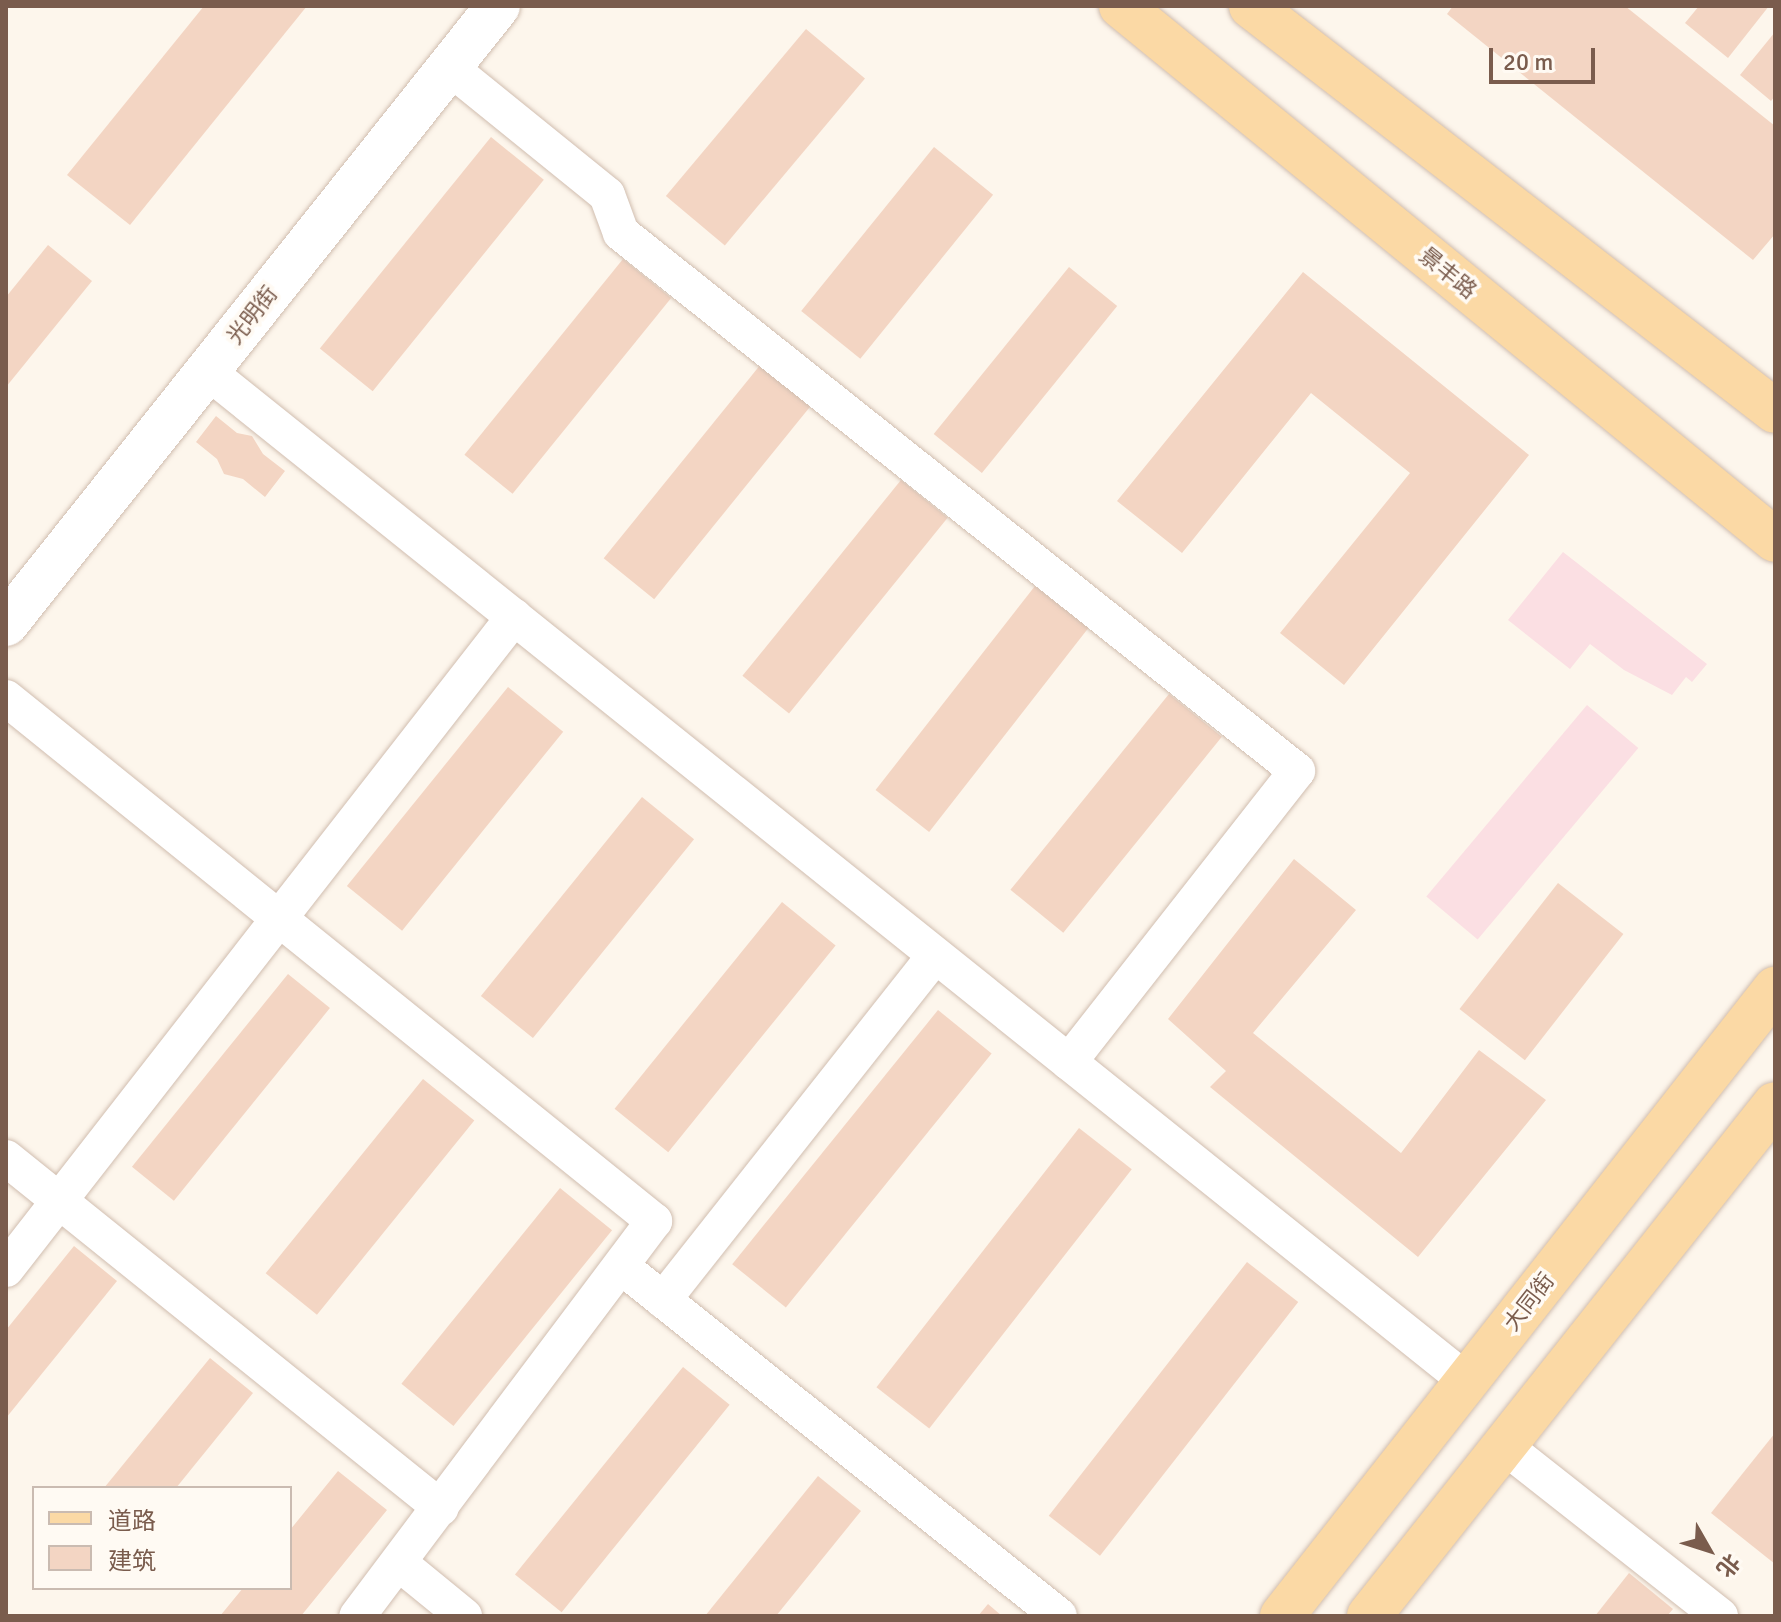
<!DOCTYPE html>
<html>
<head>
<meta charset="utf-8">
<style>
	body { margin:0 }
	#map { position:relative; width:1781px; height:1622px; overflow:hidden; background:#fdf6ec; font-family:Signika,"Noto Sans SC",sans-serif }
	div>[style] { position:absolute }
	.medical>* { inset:0; background:#fbdfe3; transform-origin:0 0 }
	.building>* { inset:0; background:#f3d5c3; transform-origin:0 0 }
	.roads { filter:drop-shadow(0 0 2px #d1beb0) drop-shadow(0 0 2px #d1beb0) }
	.minor>* { height:36px; margin:-18px; padding:0 18px; transform-origin:18px; border-radius:18px; background:#fff }
	.secondary>* { height:44px; margin:-22px; padding:0 22px; transform-origin:22px; border-radius:22px; background:#fff }
	.primary>* { height:44px; margin:-22px; padding:0 22px; transform-origin:22px; border-radius:22px; background:#fbd9a5 }
	span { translate:-50% -50%; white-space:nowrap; text-align:center; line-height:1.15; -webkit-text-stroke:7px #fffaf3; paint-order:stroke }
	.street-label { font-size:22px; color:#7a5c4d }
	.frame { position:absolute; inset:0; border:8px solid #7a5c4d; pointer-events:none }
	.legend { position:absolute; left:32px; top:1486px; width:260px; height:104px; box-sizing:border-box; background:#fffaf3; border:2px solid #cabbb1; margin:0; padding:10px 14px; list-style:none; font-size:24px; color:#7a5c4d }
	.legend li { display:flex; align-items:center; gap:16px; height:40px }
	.legend b { width:40px; border:2px solid #cabbb1 }
	.north { position:absolute; left:1669px; top:1510px; width:80px; height:80px; -webkit-text-stroke:6px #fffaf3; paint-order:stroke; rotate:129deg; font-size:22px; font-weight:700; line-height:32px; text-align:center; color:#7a5c4d }
	.north::after { content:''; display:block; margin:auto; width:28px; height:36px; background:#7a5c4d; clip-path:polygon(50% 0,100% 100%,50% 72%,0 100%) }
	.scale { position:absolute; left:1489px; top:48px; width:106px; height:36px; box-sizing:border-box; border:4px solid #7a5c4d; border-top:0; padding-left:10px; font-size:24px; line-height:28px; white-space:nowrap; color:#7a5c4d; -webkit-text-stroke:6px #fffaf3; paint-order:stroke }
</style>
</head>
<body>
<div id="map">
	<div class="medical">
		<i style="clip-path:polygon(1563px 552px,1707px 664px,1692px 682px,1686px 677px,1672px 695px,1624px 670px,1590px 644px,1570px 669px,1508px 620px)"></i>
		<i style="left:1587px;top:705px;width:67px;height:250px;rotate:40deg"></i>
	</div>
	<div class="building">
		<i style="clip-path:polygon(204px 6px,307px 6px,130px 225px,67px 175px)"></i>
		<i style="clip-path:polygon(1453px 6px,1625px 6px,1775px 126px,1775px 234px,1753px 260px,1447px 14px)"></i>
		<i style="clip-path:polygon(1699px 6px,1769px 6px,1728px 58px,1685px 23px)"></i>
		<i style="left:806px;top:29px;width:77px;height:218px;rotate:40deg"></i>
		<i style="clip-path:polygon(1775px 32px,1775px 96px,1771px 101px,1740px 75px)"></i>
		<i style="left:491px;top:137px;width:68px;height:272px;rotate:39deg"></i>
		<i style="left:934px;top:147px;width:76px;height:211px;rotate:39deg"></i>
		<i style="clip-path:polygon(48px 245px,92px 281px,6px 387px,6px 297px)"></i>
		<i style="left:623px;top:259px;width:62px;height:252px;rotate:39deg"></i>
		<i style="left:1069px;top:267px;width:62px;height:215px;rotate:39deg"></i>
		<i style="clip-path:polygon(1303px 272px,1529px 455px,1344px 685px,1280px 633px,1410px 473px,1311px 393px,1182px 553px,1117px 501px)"></i>
		<i style="left:761px;top:364px;width:65px;height:250px;rotate:39deg"></i>
		<i style="clip-path:polygon(216px 416px,237px 433px,252px 436px,263px 454px,285px 471px,265px 497px,243px 479px,224px 474px,217px 459px,196px 442px)"></i>
		<i style="left:901px;top:480px;width:60px;height:252px;rotate:39deg"></i>
		<i style="left:1035px;top:586px;width:68px;height:259px;rotate:38deg"></i>
		<i style="left:508px;top:687px;width:71px;height:256px;rotate:39deg"></i>
		<i style="left:1169px;top:694px;width:68px;height:252px;rotate:39deg"></i>
		<i style="left:642px;top:797px;width:67px;height:256px;rotate:39deg"></i>
		<i style="clip-path:polygon(1294px 859px,1356px 910px,1253px 1033px,1401px 1153px,1479px 1050px,1546px 1100px,1418px 1257px,1210px 1087px,1226px 1071px,1168px 1019px)"></i>
		<i style="left:1558px;top:883px;width:83px;height:160px;rotate:38deg"></i>
		<i style="left:782px;top:902px;width:69px;height:266px;rotate:39deg"></i>
		<i style="left:288px;top:974px;width:54px;height:248px;rotate:39deg"></i>
		<i style="left:938px;top:1010px;width:69px;height:327px;rotate:39deg"></i>
		<i style="left:423px;top:1079px;width:66px;height:250px;rotate:39deg"></i>
		<i style="left:1079px;top:1128px;width:67px;height:329px;rotate:38deg"></i>
		<i style="left:560px;top:1188px;width:67px;height:252px;rotate:39deg"></i>
		<i style="clip-path:polygon(74px 1246px,117px 1281px,6px 1418px,6px 1330px)"></i>
		<i style="left:1247px;top:1262px;width:65px;height:322px;rotate:38deg"></i>
		<i style="clip-path:polygon(210px 1358px,253px 1393px,176px 1488px,104px 1488px)"></i>
		<i style="left:683px;top:1367px;width:60px;height:267px;rotate:39deg"></i>
		<i style="clip-path:polygon(1775px 1433px,1775px 1564px,1711px 1513px)"></i>
		<i style="clip-path:polygon(338px 1471px,387px 1510px,301px 1616px,220px 1616px,243px 1588px,290px 1588px,290px 1530px)"></i>
		<i style="clip-path:polygon(818px 1476px,861px 1511px,776px 1616px,705px 1616px)"></i>
		<i style="clip-path:polygon(1629px 1573px,1673px 1609px,1667px 1616px,1595px 1616px)"></i>
		<i style="clip-path:polygon(988px 1604px,1002px 1616px,978px 1616px)"></i>
	</div>
	<div class="roads">
		<div class="minor">
			<i style="left:449px;top:67px;width:203px;rotate:39deg"></i>
			<i style="left:607px;top:195px;width:40px;rotate:69.8deg"></i>
			<i style="left:621px;top:233px;width:864px;rotate:38.51deg"></i>
			<i style="left:1297px;top:771px;width:370px;rotate:128.1deg"></i>
			<i style="left:207px;top:371px;width:1615px;rotate:38.72deg"></i>
			<i style="left:6px;top:698px;width:833px;rotate:38.91deg"></i>
			<i style="left:654px;top:1221px;width:494px;rotate:126.9deg"></i>
			<i style="left:6px;top:1158px;width:558px;rotate:38.82deg"></i>
			<i style="left:622px;top:1267px;width:559px;rotate:38.61deg"></i>
			<i style="left:6px;top:1269px;width:827px;rotate:-52.08deg"></i>
			<i style="left:663px;top:1300px;width:439px;rotate:-51.7deg"></i>
			<i style="left:1504px;top:1446px;width:275px;rotate:38.2deg"></i>
			<i style="left:399px;top:1563px;width:84px;rotate:39.2deg"></i>
		</div>
		<div class="secondary">
			<i style="left:6px;top:624px;width:790px;rotate:-51.48deg"></i>
		</div>
		<div class="primary">
			<i style="left:1121px;top:6px;width:844px;rotate:39.23deg"></i>
			<i style="left:1251px;top:6px;width:662px;rotate:37.7deg"></i>
			<i style="left:1282px;top:1616px;width:798px;rotate:-51.82deg"></i>
			<i style="left:1369px;top:1616px;width:653px;rotate:-51.59deg"></i>
		</div>
	</div>
	<div class="street-label">
		<span style="left:1448px;top:273px;rotate:39deg">景丰路</span>
		<span style="left:252px;top:315px;rotate:-52deg">光明街</span>
		<span style="left:1529px;top:1302px;rotate:-52deg">大同街</span>
	</div>
	<div class="frame"></div>
	<ul class="legend">
	<li><b style="height:10px;background:#fbd9a5"></b>道路</li>
	<li><b style="height:22px;background:#f3d5c3"></b>建筑</li>
	</ul>
	<div class="north">北</div>
	<div class="scale">20 m</div>
</div>
</body>
</html>
